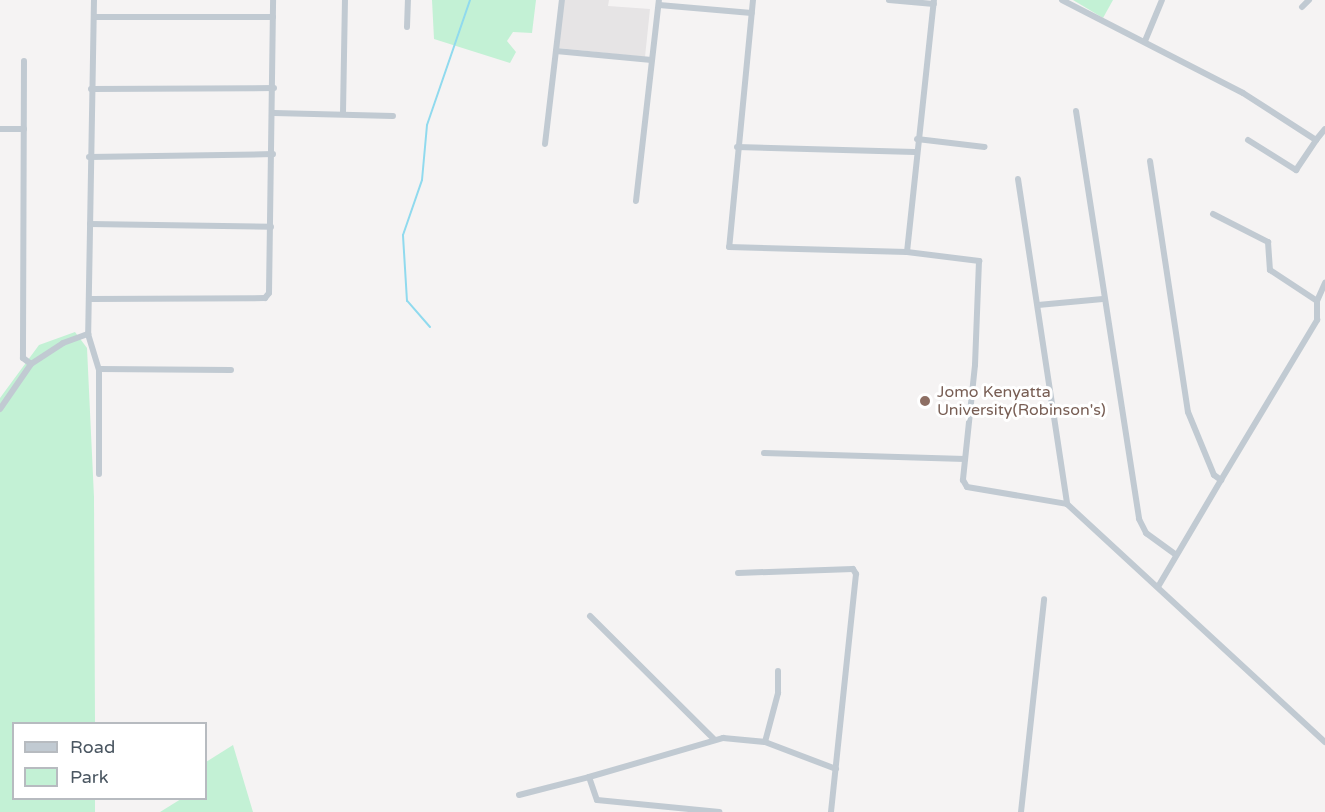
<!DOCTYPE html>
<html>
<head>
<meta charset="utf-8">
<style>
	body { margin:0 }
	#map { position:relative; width:1325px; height:812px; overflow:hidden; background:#f5f3f3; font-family:"Varela Round",sans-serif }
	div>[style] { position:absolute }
	.education>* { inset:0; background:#e6e4e5 }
	.green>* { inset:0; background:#c3f1d5 }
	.stream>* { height:2px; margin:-1px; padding:0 1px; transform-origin:1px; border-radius:1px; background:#90daee }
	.street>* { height:6px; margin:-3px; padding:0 3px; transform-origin:3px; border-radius:3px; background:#c1cad2 }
	.dots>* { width:16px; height:16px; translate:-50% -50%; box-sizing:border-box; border:3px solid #fff; border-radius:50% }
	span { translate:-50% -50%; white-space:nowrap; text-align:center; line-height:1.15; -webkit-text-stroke:6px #fff; paint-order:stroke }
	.education-label { font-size:16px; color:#785e54 }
	.left { translate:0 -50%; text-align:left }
	.legend { position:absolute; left:12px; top:722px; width:195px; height:78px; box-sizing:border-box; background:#fff; border:2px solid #b7bbc0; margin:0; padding:8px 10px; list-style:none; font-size:18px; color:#4a5661 }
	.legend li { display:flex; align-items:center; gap:12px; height:30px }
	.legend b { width:30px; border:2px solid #b7bbc0 }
</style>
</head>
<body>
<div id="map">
	<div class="education">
		<i style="clip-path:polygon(564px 0,609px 0,608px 6px,650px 9px,645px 57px,558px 48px)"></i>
	</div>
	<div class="green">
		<i style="clip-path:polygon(432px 0,536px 0,532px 33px,513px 32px,507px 41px,516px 52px,510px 63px,434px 39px)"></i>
		<i style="clip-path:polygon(1073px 0,1113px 0,1103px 18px)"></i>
		<i style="clip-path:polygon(75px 332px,87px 348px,94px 497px,95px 723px,14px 724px,14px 798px,95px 799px,95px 812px,0 812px,0 398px,39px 345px)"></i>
		<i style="clip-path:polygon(233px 745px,253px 812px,160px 812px,181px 799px,206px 798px,206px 762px)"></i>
	</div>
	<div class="stream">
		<i style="left:430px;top:327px;width:35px;rotate:-131deg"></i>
		<i style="left:407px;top:301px;width:66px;rotate:-93.5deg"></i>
		<i style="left:403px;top:235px;width:58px;rotate:-70.9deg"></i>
		<i style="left:422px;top:180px;width:55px;rotate:-84.8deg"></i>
		<i style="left:427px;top:125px;width:132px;rotate:-71deg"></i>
	</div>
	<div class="street">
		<i style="left:94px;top:0;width:334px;rotate:91deg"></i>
		<i style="left:88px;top:334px;width:37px;rotate:73deg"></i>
		<i style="left:99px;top:369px;width:105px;rotate:90deg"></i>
		<i style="left:753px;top:0;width:248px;rotate:95.5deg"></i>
		<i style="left:729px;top:247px;width:178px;rotate:1.6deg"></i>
		<i style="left:907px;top:252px;width:73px;rotate:7.1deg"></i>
		<i style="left:979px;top:261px;width:104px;rotate:92.2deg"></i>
		<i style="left:975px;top:365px;width:116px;rotate:96deg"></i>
		<i style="left:963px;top:480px;width:8px;rotate:60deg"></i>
		<i style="left:967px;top:487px;width:101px;rotate:9.6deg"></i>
		<i style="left:1067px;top:504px;width:351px;rotate:42.7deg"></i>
		<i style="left:889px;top:0;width:45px;rotate:5.1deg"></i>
		<i style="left:1062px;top:0;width:203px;rotate:27.2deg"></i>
		<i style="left:1243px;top:93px;width:87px;rotate:32.8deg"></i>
		<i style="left:1316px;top:140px;width:14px;rotate:-51deg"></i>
		<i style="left:659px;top:5px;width:93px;rotate:4.9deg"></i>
		<i style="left:1302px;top:7px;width:10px;rotate:-45deg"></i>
		<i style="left:94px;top:17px;width:179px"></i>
		<i style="left:407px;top:27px;width:27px;rotate:-88deg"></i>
		<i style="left:1145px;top:41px;width:44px;rotate:-67.5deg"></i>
		<i style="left:556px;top:51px;width:96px;rotate:5.4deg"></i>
		<i style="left:24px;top:61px;width:297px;rotate:90.2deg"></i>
		<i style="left:23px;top:358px;width:10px;rotate:37deg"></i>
		<i style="left:91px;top:89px;width:183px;rotate:-0.3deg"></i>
		<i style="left:1076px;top:111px;width:413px;rotate:81.2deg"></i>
		<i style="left:1139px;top:519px;width:16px;rotate:63deg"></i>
		<i style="left:1146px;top:533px;width:37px;rotate:36deg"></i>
		<i style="left:274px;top:113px;width:119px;rotate:1.4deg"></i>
		<i style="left:343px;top:113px;width:113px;rotate:-89deg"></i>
		<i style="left:0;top:129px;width:24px"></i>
		<i style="left:917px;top:139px;width:68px;rotate:6.7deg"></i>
		<i style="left:1248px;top:140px;width:57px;rotate:32deg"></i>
		<i style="left:1296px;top:170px;width:36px;rotate:-56deg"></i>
		<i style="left:545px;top:144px;width:145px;rotate:-83.3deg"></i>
		<i style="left:737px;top:147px;width:178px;rotate:1.6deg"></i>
		<i style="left:89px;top:157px;width:184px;rotate:-0.9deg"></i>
		<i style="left:1150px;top:161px;width:254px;rotate:81.4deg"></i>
		<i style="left:1188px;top:412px;width:68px;rotate:67.6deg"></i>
		<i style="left:1214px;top:475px;width:9px;rotate:36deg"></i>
		<i style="left:1221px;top:480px;width:124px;rotate:120.5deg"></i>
		<i style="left:1018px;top:179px;width:329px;rotate:81.4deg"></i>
		<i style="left:636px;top:201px;width:202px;rotate:-83.5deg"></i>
		<i style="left:1213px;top:214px;width:62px;rotate:27deg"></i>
		<i style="left:1268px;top:242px;width:28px;rotate:86deg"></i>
		<i style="left:1270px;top:270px;width:56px;rotate:33.4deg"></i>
		<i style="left:90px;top:224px;width:181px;rotate:0.9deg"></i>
		<i style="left:907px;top:252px;width:253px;rotate:-83.9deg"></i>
		<i style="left:91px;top:299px;width:174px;rotate:-0.3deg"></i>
		<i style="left:265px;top:298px;width:6px;rotate:-51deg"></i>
		<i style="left:269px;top:293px;width:293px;rotate:-89.2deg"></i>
		<i style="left:1038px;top:305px;width:65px;rotate:-5.3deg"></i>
		<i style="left:99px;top:369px;width:132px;rotate:0.4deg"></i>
		<i style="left:0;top:409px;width:55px;rotate:-55.4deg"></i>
		<i style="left:31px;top:364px;width:38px;rotate:-33deg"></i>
		<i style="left:63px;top:343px;width:27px;rotate:-20deg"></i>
		<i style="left:764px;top:453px;width:201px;rotate:1.7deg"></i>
		<i style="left:1221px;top:480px;width:187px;rotate:-59deg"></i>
		<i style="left:1317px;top:320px;width:19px;rotate:-90deg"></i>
		<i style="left:1317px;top:301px;width:20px;rotate:-66deg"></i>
		<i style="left:738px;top:573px;width:115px;rotate:-2deg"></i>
		<i style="left:853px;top:569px;width:6px;rotate:59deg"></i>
		<i style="left:856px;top:574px;width:239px;rotate:96deg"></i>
		<i style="left:590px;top:616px;width:175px;rotate:44.8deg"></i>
		<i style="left:765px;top:742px;width:51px;rotate:-75.1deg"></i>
		<i style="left:778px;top:693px;width:22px;rotate:-90deg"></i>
		<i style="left:589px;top:777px;width:140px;rotate:-16.2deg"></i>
		<i style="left:723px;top:738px;width:42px;rotate:5.4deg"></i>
		<i style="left:765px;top:742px;width:76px;rotate:20.8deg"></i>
		<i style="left:519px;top:795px;width:72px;rotate:-14.4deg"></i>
		<i style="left:589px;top:777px;width:24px;rotate:71deg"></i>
		<i style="left:597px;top:800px;width:123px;rotate:5.6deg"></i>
		<i style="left:1021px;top:812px;width:214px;rotate:-83.8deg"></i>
	</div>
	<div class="dots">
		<i style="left:925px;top:401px;background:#8d6e63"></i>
	</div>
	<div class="education-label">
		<span class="left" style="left:937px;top:401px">Jomo Kenyatta<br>University(Robinson's)</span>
	</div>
	<ul class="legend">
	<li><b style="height:8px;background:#c1cad2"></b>Road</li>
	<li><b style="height:16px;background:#c3f1d5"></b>Park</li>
	</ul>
</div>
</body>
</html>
